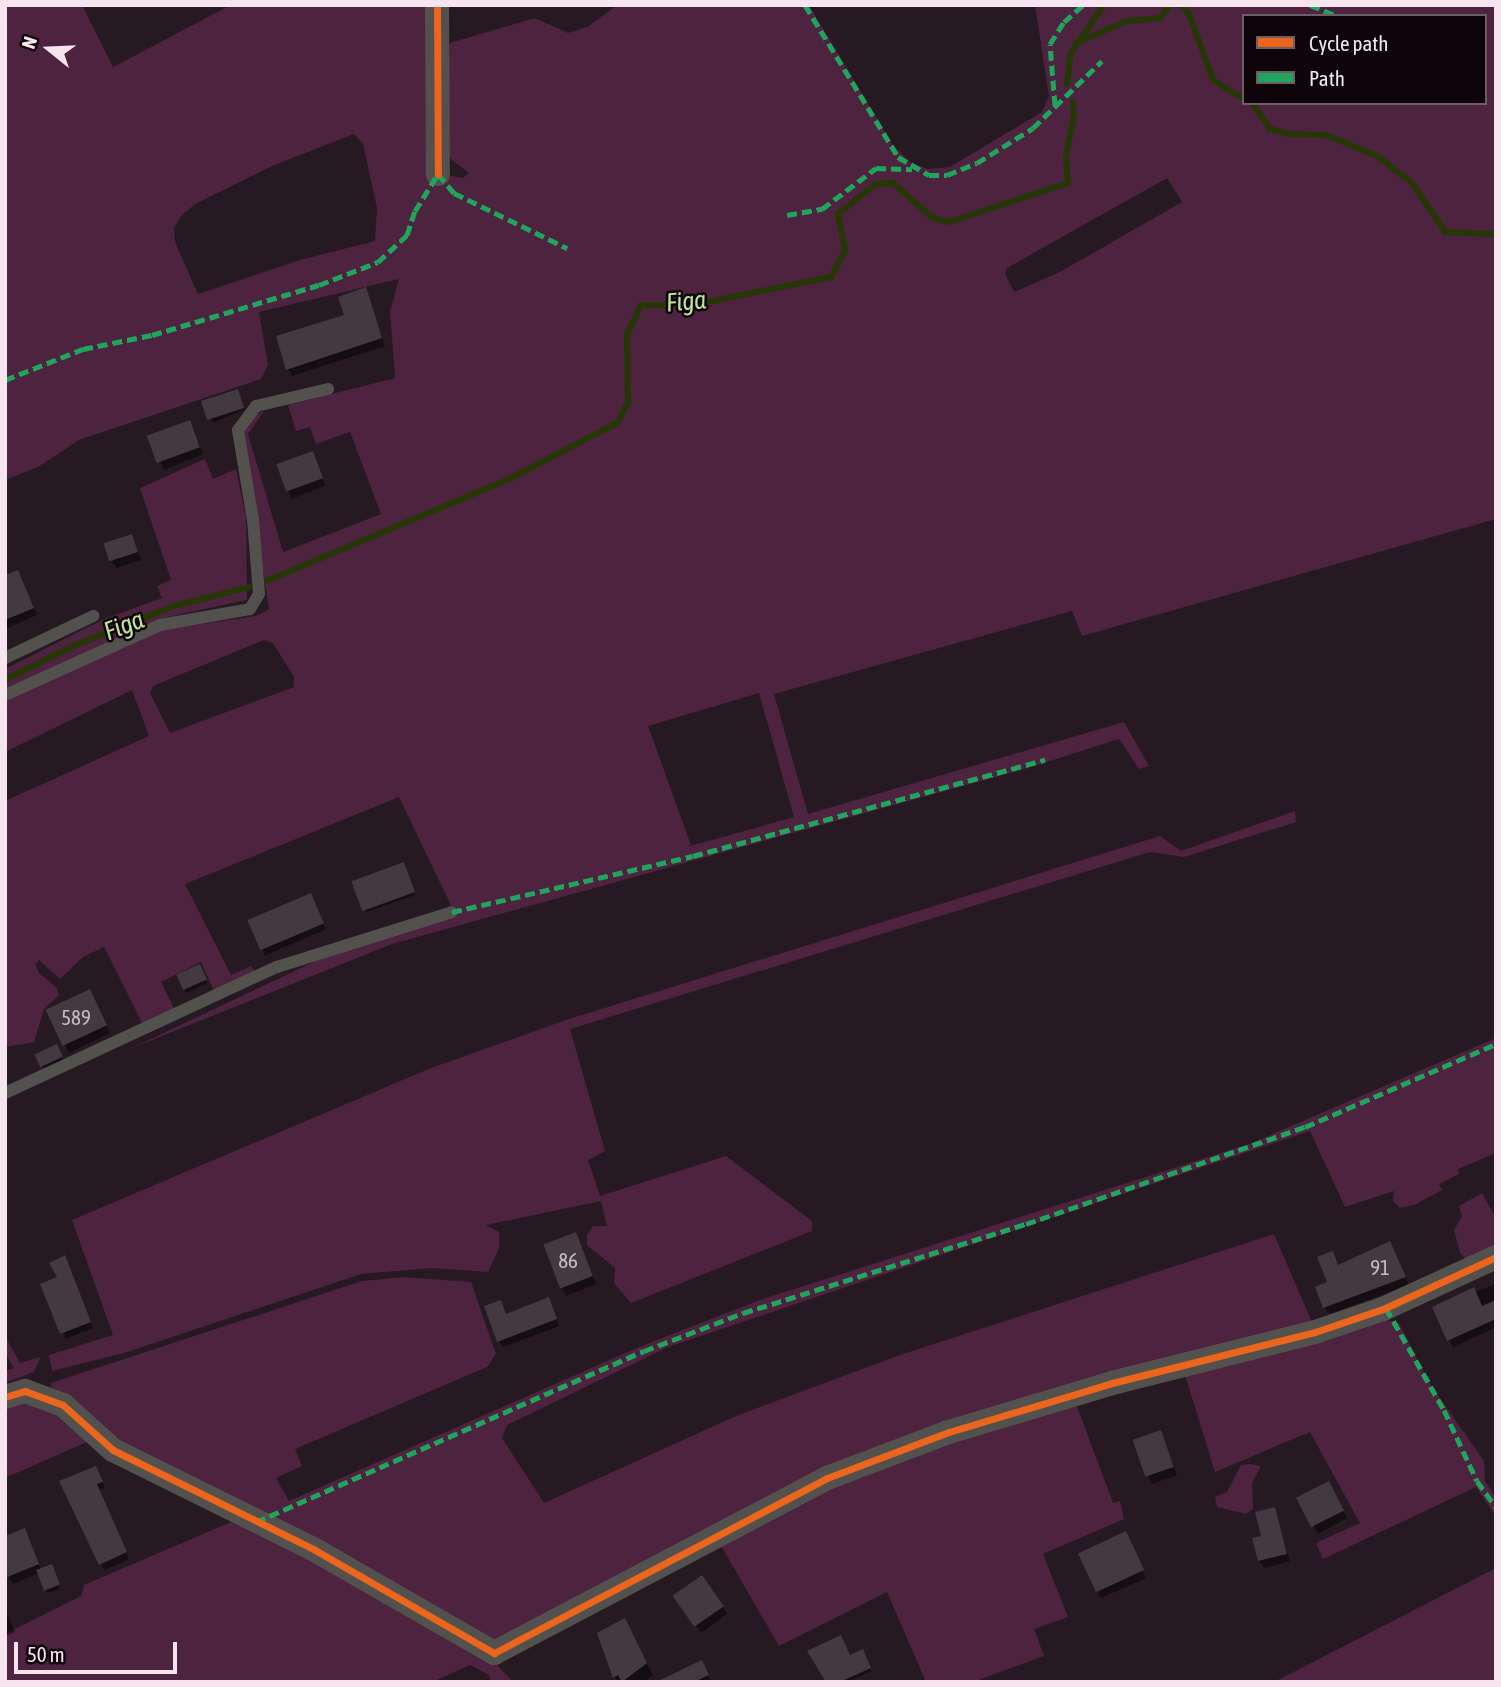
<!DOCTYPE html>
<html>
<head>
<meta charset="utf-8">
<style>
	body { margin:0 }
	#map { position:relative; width:1501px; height:1687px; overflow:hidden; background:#261922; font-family:"Asap Condensed",sans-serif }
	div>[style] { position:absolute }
	.green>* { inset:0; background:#4d233f }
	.shadow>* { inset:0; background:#0007; transform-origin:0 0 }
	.stream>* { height:6px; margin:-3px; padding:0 3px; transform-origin:3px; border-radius:3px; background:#243705 }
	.building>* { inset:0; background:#453941; transform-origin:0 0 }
	.service>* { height:12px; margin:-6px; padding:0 6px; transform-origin:6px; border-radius:6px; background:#52514e }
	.minor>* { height:24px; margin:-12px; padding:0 12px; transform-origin:12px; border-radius:12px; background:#52514e }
	.quiet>* { height:5px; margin-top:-2.5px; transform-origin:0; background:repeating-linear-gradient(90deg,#20a55d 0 10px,transparent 0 15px) }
	.cycleway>* { height:7px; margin:-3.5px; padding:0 3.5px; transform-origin:3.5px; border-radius:3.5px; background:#eb651d }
	span { translate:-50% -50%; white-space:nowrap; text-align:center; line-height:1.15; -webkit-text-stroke:5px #0e040a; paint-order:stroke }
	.number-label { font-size:21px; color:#cab9c3 }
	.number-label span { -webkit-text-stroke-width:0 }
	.water-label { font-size:26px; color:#bfe696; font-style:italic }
	.frame { position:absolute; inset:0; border:7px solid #f6e4ee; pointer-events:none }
	.legend { position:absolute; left:1242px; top:14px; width:245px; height:91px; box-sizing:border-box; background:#0e040a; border:2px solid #6b5e65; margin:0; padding:9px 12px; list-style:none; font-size:21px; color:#f6e4ee }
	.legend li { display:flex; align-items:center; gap:14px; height:35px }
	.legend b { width:35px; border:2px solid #6b5e65 }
	.north { position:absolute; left:14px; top:14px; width:70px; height:70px; -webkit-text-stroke:5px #0e040a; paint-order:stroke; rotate:288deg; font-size:19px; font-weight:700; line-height:28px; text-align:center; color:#f6e4ee }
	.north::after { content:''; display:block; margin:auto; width:24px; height:32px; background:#f6e4ee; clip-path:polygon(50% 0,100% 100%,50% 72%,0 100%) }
	.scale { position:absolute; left:14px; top:1642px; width:163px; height:32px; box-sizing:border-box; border:4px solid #f6e4ee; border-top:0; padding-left:9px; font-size:21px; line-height:24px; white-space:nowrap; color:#f6e4ee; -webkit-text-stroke:5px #0e040a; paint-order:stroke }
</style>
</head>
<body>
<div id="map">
	<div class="green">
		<i style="clip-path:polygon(evenodd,5px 5px,82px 5px,113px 67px,231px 5px,432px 5px,429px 172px,463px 178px,469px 173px,443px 153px,443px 45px,535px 18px,568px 33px,589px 26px,617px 5px,809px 5px,892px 144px,910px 162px,928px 169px,950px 167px,1042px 112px,1049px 96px,1035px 5px,1496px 5px,1496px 519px,1082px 636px,1072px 611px,774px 694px,808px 814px,1124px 722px,1149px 766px,1139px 769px,1119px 739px,1028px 768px,392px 944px,132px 1048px,318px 960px,456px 916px,399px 797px,185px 884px,231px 975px,251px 966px,257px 974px,215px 993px,201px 962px,161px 982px,176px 1012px,144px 1027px,104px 947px,83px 957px,60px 979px,39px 960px,35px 964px,39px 973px,56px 987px,59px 995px,44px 1009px,34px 1042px,5px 1047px,5px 801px,149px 736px,132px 690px,5px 752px,5px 701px,162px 630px,256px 616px,269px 609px,242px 442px,242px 431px,251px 417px,264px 411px,248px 434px,283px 552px,381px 514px,350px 432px,316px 444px,310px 427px,296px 431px,288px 405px,395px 378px,390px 312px,399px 279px,259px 312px,268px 365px,261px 379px,79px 440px,38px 467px,5px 480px,5px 5px,1244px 16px,1485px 16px,1485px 103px,1244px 103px,1244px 16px,5px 5px,354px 134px,363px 144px,377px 208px,375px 241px,300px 260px,198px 294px,175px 242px,174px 228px,180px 217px,195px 204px,272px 166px,354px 134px,5px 5px,1167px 178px,1182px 202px,1060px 272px,1014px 292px,1005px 274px,1007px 268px,1167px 178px,5px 5px,264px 640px,273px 643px,294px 677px,294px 687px,170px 733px,150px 693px,153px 686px,264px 640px,5px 5px,759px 693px,794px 817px,687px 847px,691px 845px,648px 726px,759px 693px)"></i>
		<i style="clip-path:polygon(205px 459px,213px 479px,236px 469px,246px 517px,247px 600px,167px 617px,5px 688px,5px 669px,104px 619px,162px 598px,157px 586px,171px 580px,140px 488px)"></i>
		<i style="clip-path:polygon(1295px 811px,1296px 822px,1184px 857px,1150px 852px,570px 1029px,605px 1151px,588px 1160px,600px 1196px,726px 1156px,812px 1221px,812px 1231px,631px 1303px,614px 1283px,615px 1268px,587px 1245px,587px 1235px,593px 1226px,607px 1226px,601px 1201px,486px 1225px,499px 1232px,499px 1249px,488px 1272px,432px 1268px,361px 1274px,124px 1353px,52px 1371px,49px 1355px,113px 1335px,72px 1220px,431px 1068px,569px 1019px,1160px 836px,1181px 851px)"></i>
		<i style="clip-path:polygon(1496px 1038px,1496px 1153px,1458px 1169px,1459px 1174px,1439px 1184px,1442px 1190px,1414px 1205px,1400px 1208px,1393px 1201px,1394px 1191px,1345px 1207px,1310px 1131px,668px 1347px,507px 1425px,502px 1438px,544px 1503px,736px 1416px,897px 1356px,1274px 1234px,1314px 1327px,949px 1427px,488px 1643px,160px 1473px,52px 1395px,51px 1383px,362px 1281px,403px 1277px,471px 1282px,496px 1354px,487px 1367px,295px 1449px,302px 1466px,276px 1478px,289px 1501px,639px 1347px,760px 1300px,1249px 1144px)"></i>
		<i style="clip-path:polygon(1482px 1193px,1496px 1218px,1496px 1247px,1469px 1262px,1460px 1253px,1454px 1230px,1462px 1216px,1459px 1206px)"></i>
		<i style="clip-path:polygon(1372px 1317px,1399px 1323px,1430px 1384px,1484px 1461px,1485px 1481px,1496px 1498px,1496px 1517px,1476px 1487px,1323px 1559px,1316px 1543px,1360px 1523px,1310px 1432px,1215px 1472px,1184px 1372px)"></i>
		<i style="clip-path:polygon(5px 1336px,20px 1363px,41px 1357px,34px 1372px,5px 1383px,5px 1371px,14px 1368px,5px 1353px)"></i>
		<i style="clip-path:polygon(5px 1401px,46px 1407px,87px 1442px,5px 1478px)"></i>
		<i style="clip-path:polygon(1075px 1401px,1113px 1503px,1120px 1501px,1124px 1519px,1043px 1554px,1068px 1617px,1034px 1629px,1044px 1656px,973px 1682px,926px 1682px,887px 1592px,779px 1646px,720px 1544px,836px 1483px)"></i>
		<i style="clip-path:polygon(1250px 1464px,1261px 1466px,1252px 1483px,1253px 1509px,1246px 1514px,1217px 1507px,1215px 1497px,1227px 1492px,1241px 1465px)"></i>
		<i style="clip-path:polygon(238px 1519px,496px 1664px,513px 1682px,491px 1682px,489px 1675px,470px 1665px,432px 1682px,5px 1682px,5px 1634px,81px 1596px,84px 1585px)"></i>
		<i style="clip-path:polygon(1496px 1568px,1496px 1682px,1274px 1682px)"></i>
	</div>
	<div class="shadow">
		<i style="clip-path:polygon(365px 289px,385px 346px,292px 376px,288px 369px,346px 316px)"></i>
		<i style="clip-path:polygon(239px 394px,245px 409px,213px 423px,205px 404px)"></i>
		<i style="clip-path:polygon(193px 429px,203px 454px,164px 470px,150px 437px)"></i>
		<i style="left:312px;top:453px;width:35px;height:36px;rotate:68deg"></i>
		<i style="clip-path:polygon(135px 544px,141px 560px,116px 568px,112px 561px)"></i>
		<i style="clip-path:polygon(5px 577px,22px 579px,37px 615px,5px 629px)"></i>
		<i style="clip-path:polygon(405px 867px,415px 895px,366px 912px,364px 909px)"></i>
		<i style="left:314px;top:902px;width:30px;height:66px;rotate:67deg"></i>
		<i style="left:199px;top:966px;width:19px;height:23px;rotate:65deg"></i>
		<i style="clip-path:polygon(93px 998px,110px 1033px,69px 1053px,48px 1011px)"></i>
		<i style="left:56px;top:1046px;width:16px;height:21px;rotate:63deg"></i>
		<i style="clip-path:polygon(579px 1241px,596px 1284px,566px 1296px,562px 1288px)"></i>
		<i style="clip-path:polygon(1393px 1251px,1409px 1285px,1329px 1314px,1324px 1307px,1332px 1253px,1339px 1267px)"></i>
		<i style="clip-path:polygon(68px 1263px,93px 1328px,65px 1339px,59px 1278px)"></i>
		<i style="clip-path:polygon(1496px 1284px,1496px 1327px,1453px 1347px,1434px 1308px)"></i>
		<i style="clip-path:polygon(552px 1306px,559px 1326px,503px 1347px,499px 1341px,504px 1308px,507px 1315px)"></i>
		<i style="clip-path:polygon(1160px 1433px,1177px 1475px,1152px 1484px,1148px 1477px)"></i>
		<i style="clip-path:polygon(99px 1474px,105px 1488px,99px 1490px,129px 1559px,104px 1570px,62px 1482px)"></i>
		<i style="left:1328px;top:1484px;width:39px;height:33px;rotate:61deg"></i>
		<i style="clip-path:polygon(1274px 1509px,1290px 1561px,1264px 1568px,1259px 1560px)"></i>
		<i style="clip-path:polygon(29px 1538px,41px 1570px,53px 1569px,60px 1589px,47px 1593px,39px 1573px,13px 1584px,8px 1576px)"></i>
		<i style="clip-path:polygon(1130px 1540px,1146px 1578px,1101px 1598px,1097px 1591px)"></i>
		<i style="clip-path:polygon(680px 1603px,723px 1607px,727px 1614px,701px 1633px)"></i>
		<i style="clip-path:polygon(5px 1609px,15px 1632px,5px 1636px)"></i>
		<i style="clip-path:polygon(630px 1632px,653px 1675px,643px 1682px,618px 1682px,615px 1677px)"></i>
		<i style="clip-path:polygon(862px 1651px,871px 1671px,848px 1682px,827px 1682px,850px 1657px)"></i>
		<i style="clip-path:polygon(707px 1673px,711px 1682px,660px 1682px)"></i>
	</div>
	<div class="stream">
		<i style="left:1180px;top:5px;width:13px;rotate:45deg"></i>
		<i style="left:1189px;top:14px;width:70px;rotate:70deg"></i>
		<i style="left:1213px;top:80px;width:36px;rotate:32deg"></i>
		<i style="left:1076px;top:43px;width:56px;rotate:-23.3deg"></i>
		<i style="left:1127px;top:21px;width:33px;rotate:-5deg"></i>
		<i style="left:1160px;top:18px;width:16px;rotate:-52deg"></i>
		<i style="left:1067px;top:84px;width:31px;rotate:-83deg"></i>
		<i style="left:1071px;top:53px;width:58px;rotate:-55.5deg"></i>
		<i style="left:1252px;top:103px;width:32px;rotate:55deg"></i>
		<i style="left:1270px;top:129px;width:19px;rotate:16deg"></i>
		<i style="left:1288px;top:134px;width:38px;rotate:2deg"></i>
		<i style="left:1326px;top:135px;width:55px;rotate:22.4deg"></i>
		<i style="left:1377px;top:156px;width:44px;rotate:37.6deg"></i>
		<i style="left:1412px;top:183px;width:59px;rotate:56deg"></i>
		<i style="left:1445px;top:232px;width:51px;rotate:2.2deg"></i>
		<i style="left:264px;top:582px;width:268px;rotate:-22.8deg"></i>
		<i style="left:511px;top:478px;width:119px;rotate:-27.4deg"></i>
		<i style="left:617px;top:423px;width:24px;rotate:-62deg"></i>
		<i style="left:628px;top:402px;width:67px;rotate:-90.9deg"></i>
		<i style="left:627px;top:335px;width:33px;rotate:-65deg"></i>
		<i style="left:641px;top:305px;width:52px"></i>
		<i style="left:693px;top:305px;width:141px;rotate:-11.5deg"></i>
		<i style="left:831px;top:277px;width:30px;rotate:-62deg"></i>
		<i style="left:845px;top:251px;width:38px;rotate:-101deg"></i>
		<i style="left:838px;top:214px;width:48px;rotate:-38.3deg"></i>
		<i style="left:876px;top:184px;width:17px;rotate:-3deg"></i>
		<i style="left:893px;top:183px;width:53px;rotate:41.2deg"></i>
		<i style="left:933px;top:218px;width:16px;rotate:14deg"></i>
		<i style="left:949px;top:222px;width:125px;rotate:-18.1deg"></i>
		<i style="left:1068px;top:183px;width:29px;rotate:-94deg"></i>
		<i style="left:1066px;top:154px;width:38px;rotate:-78deg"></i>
		<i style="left:1074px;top:117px;width:15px;rotate:-94deg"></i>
		<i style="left:5px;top:680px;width:76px;rotate:-26.6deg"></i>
		<i style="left:73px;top:646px;width:109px;rotate:-21.6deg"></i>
		<i style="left:174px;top:606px;width:77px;rotate:-14.2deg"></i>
	</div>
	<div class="building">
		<i style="clip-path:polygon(366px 287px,382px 338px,286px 370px,276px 336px,344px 315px,338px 297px)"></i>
		<i style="left:238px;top:389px;width:20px;height:39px;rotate:72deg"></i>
		<i style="left:190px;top:420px;width:29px;height:46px;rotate:70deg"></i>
		<i style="left:313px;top:451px;width:29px;height:39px;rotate:70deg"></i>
		<i style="left:132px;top:534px;width:19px;height:30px;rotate:72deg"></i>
		<i style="clip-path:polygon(18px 570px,34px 608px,5px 620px,5px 575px)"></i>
		<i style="left:404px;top:862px;width:32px;height:56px;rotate:70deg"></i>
		<i style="left:311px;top:893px;width:33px;height:69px;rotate:67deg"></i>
		<i style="left:200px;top:964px;width:17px;height:26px;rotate:66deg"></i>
		<i style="left:90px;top:989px;width:40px;height:49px;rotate:65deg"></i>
		<i style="left:57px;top:1044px;width:14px;height:25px;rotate:65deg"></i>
		<i style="left:576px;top:1232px;width:47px;height:35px;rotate:69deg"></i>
		<i style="clip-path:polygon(1390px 1241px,1406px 1277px,1323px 1308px,1315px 1287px,1327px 1282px,1317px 1257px,1333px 1251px,1338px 1265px)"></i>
		<i style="clip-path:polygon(65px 1255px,91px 1322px,60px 1334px,40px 1284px,57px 1277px,49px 1263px)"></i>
		<i style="clip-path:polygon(1474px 1287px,1482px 1306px,1496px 1300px,1496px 1319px,1447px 1341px,1432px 1307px)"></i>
		<i style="clip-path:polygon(549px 1297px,557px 1319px,497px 1342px,484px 1306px,501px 1300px,506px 1314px)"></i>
		<i style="left:1161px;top:1430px;width:39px;height:30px;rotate:71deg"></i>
		<i style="clip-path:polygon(96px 1466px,103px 1482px,97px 1484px,127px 1552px,99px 1565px,59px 1481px)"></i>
		<i style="left:1329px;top:1481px;width:33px;height:37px;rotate:63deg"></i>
		<i style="clip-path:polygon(1275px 1507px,1287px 1554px,1258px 1561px,1252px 1538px,1261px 1536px,1255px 1512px)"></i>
		<i style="clip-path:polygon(25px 1528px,39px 1564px,5px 1578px,5px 1536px)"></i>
		<i style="left:1126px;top:1531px;width:43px;height:53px;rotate:65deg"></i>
		<i style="left:52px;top:1564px;width:22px;height:17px;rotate:69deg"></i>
		<i style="left:702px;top:1575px;width:38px;height:36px;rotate:55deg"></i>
		<i style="clip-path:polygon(625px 1618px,647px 1663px,622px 1682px,618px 1675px,613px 1678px,597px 1633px)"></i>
		<i style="clip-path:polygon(841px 1635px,850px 1655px,863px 1649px,871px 1668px,840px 1682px,826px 1682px,807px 1651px)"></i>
		<i style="clip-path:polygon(702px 1660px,709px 1675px,694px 1682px,656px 1682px)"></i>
	</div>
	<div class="service">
		<i style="left:5px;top:658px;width:98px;rotate:-25.5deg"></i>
		<i style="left:5px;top:695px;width:170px;rotate:-24.3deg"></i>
		<i style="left:160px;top:625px;width:91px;rotate:-10.1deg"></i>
		<i style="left:250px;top:609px;width:17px;rotate:-59deg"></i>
		<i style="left:259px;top:594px;width:74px;rotate:-94.6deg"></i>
		<i style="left:253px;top:520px;width:91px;rotate:-99.5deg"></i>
		<i style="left:238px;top:430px;width:30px;rotate:-53deg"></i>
		<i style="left:256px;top:406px;width:74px;rotate:-13.3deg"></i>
		<i style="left:5px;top:1093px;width:300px;rotate:-24.9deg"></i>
		<i style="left:277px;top:967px;width:183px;rotate:-17.4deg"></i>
	</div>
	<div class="minor">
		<i style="left:437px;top:5px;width:169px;rotate:89.7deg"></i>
		<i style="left:5px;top:1397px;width:21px;rotate:-17deg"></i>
		<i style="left:25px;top:1391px;width:40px;rotate:20.2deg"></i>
		<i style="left:63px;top:1405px;width:67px;rotate:42deg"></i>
		<i style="left:113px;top:1450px;width:225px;rotate:26.3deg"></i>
		<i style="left:315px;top:1550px;width:207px;rotate:29.9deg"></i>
		<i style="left:494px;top:1653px;width:376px;rotate:-27.7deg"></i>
		<i style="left:827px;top:1478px;width:130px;rotate:-20.7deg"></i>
		<i style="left:949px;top:1432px;width:170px;rotate:-16.7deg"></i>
		<i style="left:1112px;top:1383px;width:209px;rotate:-14.1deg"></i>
		<i style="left:1315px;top:1332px;width:72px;rotate:-18.7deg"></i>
		<i style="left:1383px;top:1309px;width:124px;rotate:-24.7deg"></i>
	</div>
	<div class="quiet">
		<i style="left:805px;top:5px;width:178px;rotate:58.5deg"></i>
		<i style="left:898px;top:157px;width:36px;rotate:30deg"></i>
		<i style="left:929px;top:175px;width:18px"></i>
		<i style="left:947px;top:175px;width:32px;rotate:-22deg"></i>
		<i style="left:977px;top:163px;width:66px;rotate:-32deg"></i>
		<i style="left:1033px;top:128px;width:96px;rotate:-44.2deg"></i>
		<i style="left:1310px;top:5px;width:29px;rotate:22deg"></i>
		<i style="left:1055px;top:105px;width:61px;rotate:-94.7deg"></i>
		<i style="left:1050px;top:44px;width:26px;rotate:-58deg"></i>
		<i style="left:1064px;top:22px;width:25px;rotate:-42deg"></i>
		<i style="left:438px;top:174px;width:25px;rotate:50deg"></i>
		<i style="left:454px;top:193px;width:126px;rotate:26deg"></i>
		<i style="left:787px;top:215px;width:36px;rotate:-10deg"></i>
		<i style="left:822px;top:209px;width:68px;rotate:-37.2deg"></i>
		<i style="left:876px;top:168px;width:36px;rotate:2deg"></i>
		<i style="left:5px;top:380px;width:84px;rotate:-21.7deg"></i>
		<i style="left:83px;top:349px;width:70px;rotate:-11.5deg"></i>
		<i style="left:152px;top:335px;width:174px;rotate:-16.7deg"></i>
		<i style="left:319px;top:285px;width:63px;rotate:-21.3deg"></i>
		<i style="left:378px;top:262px;width:40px;rotate:-43deg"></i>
		<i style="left:407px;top:235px;width:25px;rotate:-72deg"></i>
		<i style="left:415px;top:211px;width:44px;rotate:-58.1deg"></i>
		<i style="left:452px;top:912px;width:247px;rotate:-13.1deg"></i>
		<i style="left:693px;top:856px;width:365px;rotate:-15.3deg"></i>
		<i style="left:1386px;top:1308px;width:117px;rotate:60.4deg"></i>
		<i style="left:1444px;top:1410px;width:78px;rotate:65.1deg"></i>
		<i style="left:1477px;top:1481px;width:32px;rotate:54deg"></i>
		<i style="left:256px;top:1522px;width:424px;rotate:-23.8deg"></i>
		<i style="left:644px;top:1351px;width:106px;rotate:-21deg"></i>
		<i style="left:743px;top:1313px;width:297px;rotate:-17.5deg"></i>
		<i style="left:1026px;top:1224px;width:295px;rotate:-19.2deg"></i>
		<i style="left:1305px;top:1127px;width:208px;rotate:-23.5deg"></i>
	</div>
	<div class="cycleway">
		<i style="left:437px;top:5px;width:169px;rotate:89.7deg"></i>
		<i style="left:5px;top:1397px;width:21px;rotate:-17deg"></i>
		<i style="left:25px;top:1391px;width:40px;rotate:20.2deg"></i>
		<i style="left:63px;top:1405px;width:67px;rotate:42deg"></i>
		<i style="left:113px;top:1450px;width:225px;rotate:26.3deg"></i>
		<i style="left:315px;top:1550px;width:207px;rotate:29.9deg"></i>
		<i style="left:494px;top:1653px;width:376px;rotate:-27.7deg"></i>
		<i style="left:827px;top:1478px;width:130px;rotate:-20.7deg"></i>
		<i style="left:949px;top:1432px;width:170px;rotate:-16.7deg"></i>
		<i style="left:1112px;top:1383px;width:209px;rotate:-14.1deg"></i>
		<i style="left:1315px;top:1332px;width:72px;rotate:-18.7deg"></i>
		<i style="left:1383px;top:1309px;width:124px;rotate:-24.7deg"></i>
	</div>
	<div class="number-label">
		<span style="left:76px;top:1017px">589</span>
		<span style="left:568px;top:1260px">86</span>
		<span style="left:1380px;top:1267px">91</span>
	</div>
	<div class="water-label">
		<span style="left:686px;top:302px;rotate:-5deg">Figa</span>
		<span style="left:124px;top:626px;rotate:-21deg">Figa</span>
	</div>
	<div class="frame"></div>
	<ul class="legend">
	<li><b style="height:9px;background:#eb651d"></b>Cycle path</li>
	<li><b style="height:9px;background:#20a55d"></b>Path</li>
	</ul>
	<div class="north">N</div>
	<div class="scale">50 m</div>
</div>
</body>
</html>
